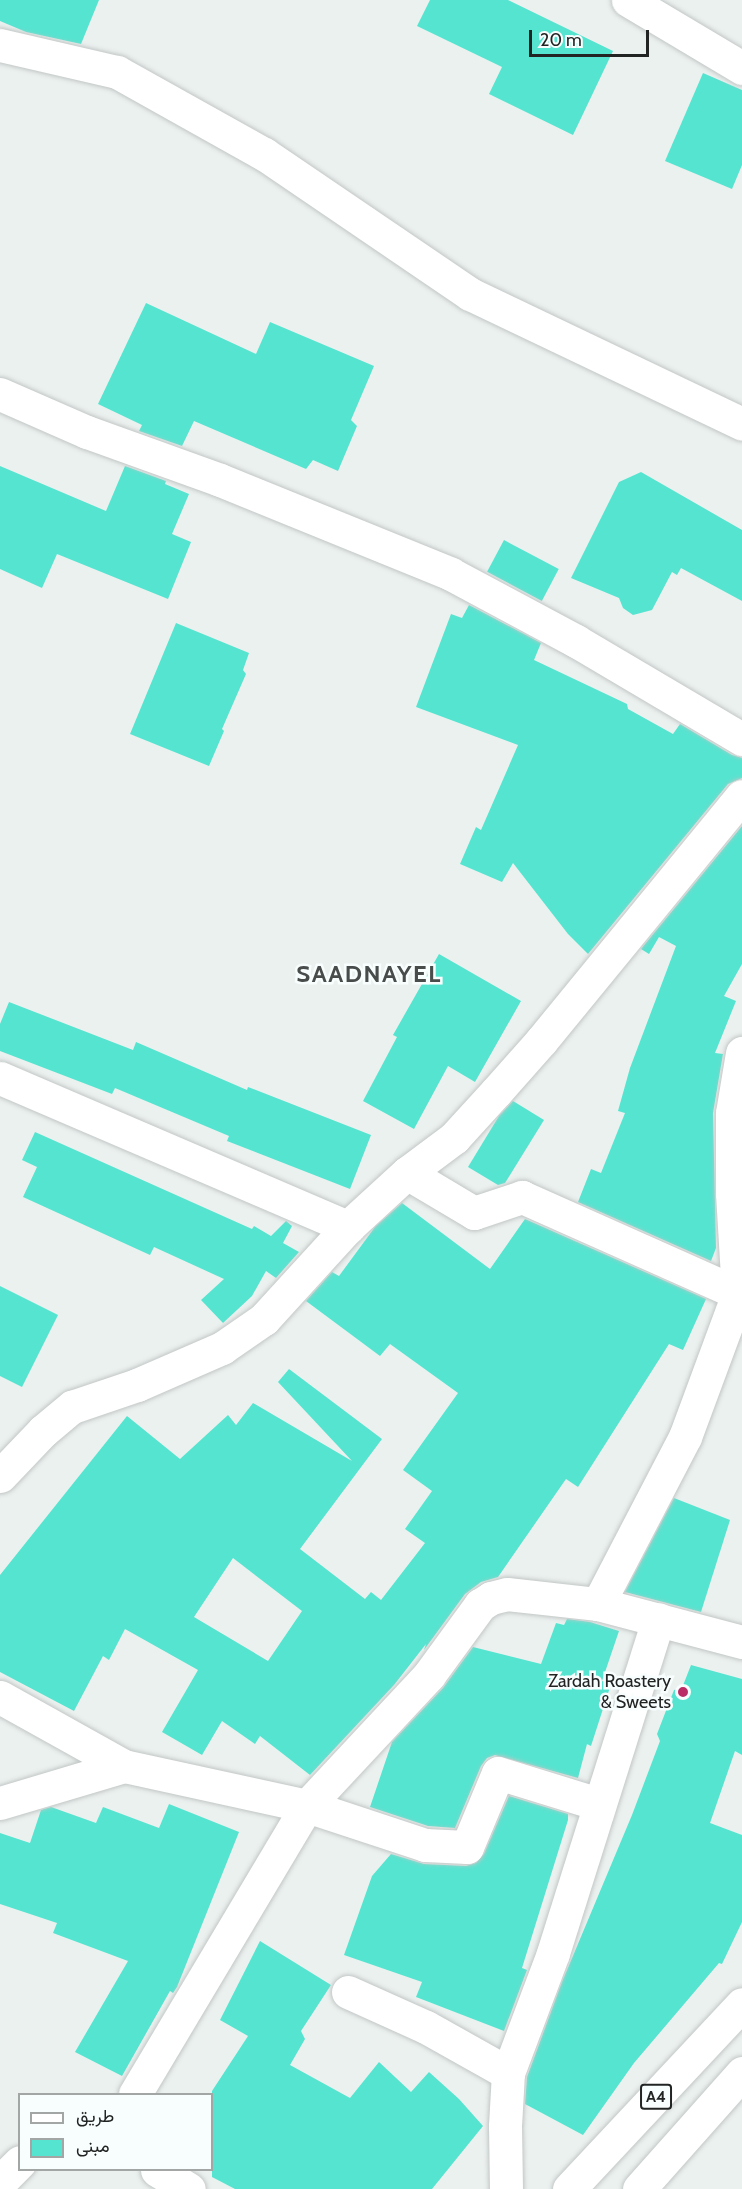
<!DOCTYPE html>
<html>
<head>
<meta charset="utf-8">
<style>
	body { margin:0 }
	#map { position:relative; width:742px; height:2189px; overflow:hidden; background:#ebf1ef; font-family:Cabin,Vazirmatn,sans-serif }
	div>[style] { position:absolute }
	.building>* { inset:0; background:#55e4d0; transform-origin:0 0 }
	.roads { filter:drop-shadow(0 0 2px #c2c7c6) drop-shadow(0 0 2px #c2c7c6) }
	.minor>* { height:33px; margin:-16.5px; padding:0 16.5px; transform-origin:16.5px; border-radius:16.5px; background:#fff }
	.highway>* { height:33px; margin:-16.5px; padding:0 16.5px; transform-origin:16.5px; border-radius:16.5px; background:#fff }
	.dots>* { width:16px; height:16px; translate:-50% -50%; box-sizing:border-box; border:3px solid #f8fefd; border-radius:50% }
	span { translate:-50% -50%; white-space:nowrap; text-align:center; line-height:1.15; -webkit-text-stroke:5px #f8fefd; paint-order:stroke }
	.shield-label span { padding:2px 4px; background:#f8fefd; border:2px solid; border-radius:4px; -webkit-text-stroke-width:0 }
	.shield-label { font-size:16px; color:#222424; font-weight:700 }
	.poi-label { font-size:18px; color:#222424 }
	.right { translate:-100% -50%; text-align:right }
	.district-label { font-size:24px; color:#484d4c; font-weight:700; letter-spacing:1.5px }
	.legend { position:absolute; left:18px; top:2093px; width:195px; height:78px; box-sizing:border-box; background:#f8fefd; border:2px solid #a2a7a6; margin:0; padding:8px 10px; list-style:none; font-size:18px; color:#222424 }
	.legend li { display:flex; align-items:center; gap:12px; height:30px }
	.legend b { width:30px; border:2px solid #a2a7a6 }
	.scale { position:absolute; left:529px; top:30px; width:120px; height:27px; box-sizing:border-box; border:3px solid #222424; border-top:0; padding-left:8px; font-size:18px; line-height:21px; white-space:nowrap; color:#222424; -webkit-text-stroke:4px #f8fefd; paint-order:stroke }
</style>
</head>
<body>
<div id="map">
	<div class="building">
		<i style="clip-path:polygon(0 0,99px 0,81px 44px,26px 32px,0 21px)"></i>
		<i style="clip-path:polygon(430px 0,508px 0,613px 51px,573px 135px,489px 94px,502px 67px,417px 26px)"></i>
		<i style="clip-path:polygon(703px 73px,742px 90px,742px 165px,732px 189px,665px 161px)"></i>
		<i style="clip-path:polygon(146px 303px,256px 354px,270px 322px,374px 366px,351px 420px,357px 426px,338px 471px,313px 460px,306px 469px,194px 421px,182px 446px,139px 431px,142px 425px,98px 404px)"></i>
		<i style="clip-path:polygon(0 466px,106px 511px,125px 466px,166px 481px,165px 484px,189px 494px,172px 534px,191px 542px,168px 599px,57px 554px,42px 588px,0 569px)"></i>
		<i style="clip-path:polygon(641px 472px,742px 530px,742px 601px,681px 568px,677px 575px,672px 572px,652px 610px,633px 615px,623px 608px,619px 598px,571px 578px,619px 482px)"></i>
		<i style="left:504px;top:540px;width:62px;height:36px;rotate:28deg"></i>
		<i style="clip-path:polygon(469px 605px,541px 643px,534px 660px,627px 704px,628px 709px,673px 734px,680px 724px,732px 755px,742px 758px,742px 778px,728px 784px,588px 954px,568px 934px,513px 863px,502px 882px,460px 864px,476px 827px,481px 830px,518px 745px,416px 707px,451px 614px,462px 618px)"></i>
		<i style="clip-path:polygon(176px 623px,249px 653px,243px 670px,246px 674px,222px 729px,224px 731px,209px 766px,130px 734px)"></i>
		<i style="clip-path:polygon(742px 826px,742px 964px,724px 996px,736px 1001px,715px 1053px,723px 1054px,713px 1113px,716px 1248px,711px 1261px,578px 1202px,591px 1169px,601px 1173px,625px 1113px,618px 1111px,630px 1068px,676px 946px,659px 937px,649px 954px,641px 949px)"></i>
		<i style="clip-path:polygon(439px 954px,521px 1001px,475px 1082px,448px 1066px,414px 1129px,363px 1101px,397px 1037px,393px 1035px)"></i>
		<i style="clip-path:polygon(9px 1002px,133px 1050px,136px 1042px,247px 1090px,248px 1087px,371px 1135px,350px 1189px,227px 1141px,229px 1136px,115px 1088px,112px 1094px,0 1051px,0 1024px)"></i>
		<i style="clip-path:polygon(513px 1101px,544px 1120px,505px 1183px,498px 1185px,468px 1167px,499px 1116px)"></i>
		<i style="clip-path:polygon(35px 1132px,252px 1229px,254px 1226px,271px 1236px,286px 1221px,292px 1226px,283px 1243px,299px 1252px,276px 1278px,266px 1271px,252px 1296px,223px 1323px,201px 1300px,224px 1279px,154px 1247px,150px 1255px,23px 1197px,37px 1167px,22px 1160px)"></i>
		<i style="clip-path:polygon(evenodd,402px 1203px,490px 1269px,525px 1219px,706px 1299px,683px 1350px,669px 1344px,578px 1487px,566px 1479px,498px 1577px,481px 1582px,465px 1594px,424px 1650px,426px 1644px,394px 1685px,310px 1775px,260px 1736px,255px 1744px,222px 1721px,202px 1755px,162px 1732px,198px 1670px,125px 1629px,109px 1660px,103px 1656px,74px 1711px,0 1672px,0 1575px,127px 1416px,180px 1459px,228px 1415px,236px 1425px,253px 1403px,352px 1461px,278px 1382px,289px 1369px,382px 1439px,300px 1549px,365px 1599px,371px 1592px,381px 1600px,425px 1543px,405px 1529px,432px 1491px,403px 1470px,458px 1393px,390px 1344px,380px 1356px,306px 1301px,332px 1272px,339px 1276px,375px 1227px,402px 1203px,233px 1558px,302px 1611px,268px 1661px,194px 1617px,233px 1558px)"></i>
		<i style="clip-path:polygon(0 1286px,58px 1315px,22px 1387px,0 1376px)"></i>
		<i style="clip-path:polygon(674px 1498px,730px 1520px,701px 1612px,625px 1592px)"></i>
		<i style="clip-path:polygon(567px 1619px,590px 1622px,619px 1631px,602px 1681px,611px 1684px,591px 1746px,587px 1744px,578px 1778px,495px 1755px,487px 1758px,481px 1766px,455px 1828px,428px 1826px,370px 1807px,392px 1742px,443px 1688px,473px 1647px,541px 1664px,556px 1623px,564px 1625px)"></i>
		<i style="clip-path:polygon(691px 1665px,742px 1679px,742px 1755px,735px 1751px,710px 1823px,742px 1835px,742px 1922px,722px 1964px,719px 1963px,634px 2063px,583px 2135px,525px 2104px,527px 2077px,562px 1982px,632px 1815px,660px 1741px,657px 1734px,674px 1690px,682px 1688px)"></i>
		<i style="clip-path:polygon(509px 1796px,568px 1814px,568px 1820px,522px 1968px,527px 1970px,504px 2031px,416px 1997px,422px 1982px,344px 1955px,372px 1876px,391px 1854px,424px 1864px,466px 1866px,476px 1863px,484px 1854px)"></i>
		<i style="clip-path:polygon(169px 1804px,239px 1832px,177px 1987px,173px 1993px,170px 1991px,122px 2076px,75px 2052px,128px 1961px,53px 1933px,57px 1923px,0 1904px,0 1833px,30px 1843px,41px 1810px,51px 1807px,96px 1823px,103px 1807px,159px 1828px)"></i>
		<i style="clip-path:polygon(260px 1941px,331px 1985px,301px 2031px,305px 2039px,290px 2065px,350px 2098px,379px 2062px,411px 2092px,429px 2072px,459px 2099px,483px 2126px,432px 2189px,235px 2189px,212px 2177px,212px 2091px,248px 2036px,220px 2020px)"></i>
	</div>
	<div class="roads">
		<div class="minor">
			<i style="left:628px;top:0;width:133px;rotate:30.8deg"></i>
			<i style="left:0;top:45px;width:120px;rotate:13deg"></i>
			<i style="left:117px;top:72px;width:168px;rotate:29.2deg"></i>
			<i style="left:264px;top:154px;width:249px;rotate:34.2deg"></i>
			<i style="left:470px;top:294px;width:301px;rotate:25.5deg"></i>
			<i style="left:0;top:394px;width:95px;rotate:23.6deg"></i>
			<i style="left:87px;top:432px;width:141px;rotate:19.8deg"></i>
			<i style="left:220px;top:480px;width:249px;rotate:22.1deg"></i>
			<i style="left:451px;top:574px;width:142px;rotate:28.2deg"></i>
			<i style="left:576px;top:641px;width:193px;rotate:30.6deg"></i>
			<i style="left:0;top:1078px;width:379px;rotate:23.2deg"></i>
			<i style="left:407px;top:1173px;width:78px;rotate:30.8deg"></i>
			<i style="left:474px;top:1213px;width:51px;rotate:-18.4deg"></i>
			<i style="left:522px;top:1197px;width:241px;rotate:24deg"></i>
			<i style="left:0;top:1476px;width:62px;rotate:-46.3deg"></i>
			<i style="left:43px;top:1431px;width:38px;rotate:-40deg"></i>
			<i style="left:72px;top:1407px;width:69px;rotate:-18.7deg"></i>
			<i style="left:137px;top:1385px;width:93px;rotate:-23.5deg"></i>
			<i style="left:222px;top:1348px;width:51px;rotate:-34.6deg"></i>
			<i style="left:264px;top:1319px;width:125px;rotate:-47.6deg"></i>
			<i style="left:348px;top:1227px;width:80px;rotate:-42.5deg"></i>
			<i style="left:407px;top:1173px;width:59px;rotate:-36.7deg"></i>
			<i style="left:454px;top:1138px;width:62px;rotate:-47.6deg"></i>
			<i style="left:496px;top:1092px;width:69px;rotate:-48.5deg"></i>
			<i style="left:542px;top:1040px;width:315px;rotate:-50.7deg"></i>
			<i style="left:598px;top:1604px;width:188px;rotate:-62.5deg"></i>
			<i style="left:685px;top:1437px;width:153px;rotate:-69.7deg"></i>
			<i style="left:738px;top:1294px;width:101px;rotate:-93.4deg"></i>
			<i style="left:732px;top:1193px;width:80px;rotate:-90deg"></i>
			<i style="left:732px;top:1113px;width:61px;rotate:-80.5deg"></i>
			<i style="left:0;top:1697px;width:142px;rotate:29.1deg"></i>
			<i style="left:0;top:1803px;width:129px;rotate:-16.6deg"></i>
			<i style="left:124px;top:1766px;width:187px;rotate:12.3deg"></i>
			<i style="left:307px;top:1806px;width:124px;rotate:18.3deg"></i>
			<i style="left:425px;top:1845px;width:42px;rotate:2.7deg"></i>
			<i style="left:467px;top:1847px;width:80px;rotate:-67.3deg"></i>
			<i style="left:498px;top:1773px;width:106px;rotate:17.1deg"></i>
			<i style="left:348px;top:1992px;width:85px;rotate:24.2deg"></i>
			<i style="left:426px;top:2027px;width:94px;rotate:29.3deg"></i>
			<i style="left:135px;top:2094px;width:335px;rotate:-59.2deg"></i>
			<i style="left:307px;top:1806px;width:179px;rotate:-47deg"></i>
			<i style="left:429px;top:1675px;width:87px;rotate:-53.9deg"></i>
			<i style="left:480px;top:1605px;width:13px;rotate:-32deg"></i>
			<i style="left:491px;top:1598px;width:16px;rotate:-14deg"></i>
			<i style="left:507px;top:1594px;width:92px;rotate:6.3deg"></i>
			<i style="left:598px;top:1604px;width:149px;rotate:14.8deg"></i>
			<i style="left:157px;top:2170px;width:37px;rotate:31deg"></i>
			<i style="left:0;top:2182px;width:28px;rotate:-45deg"></i>
			<i style="left:506px;top:2189px;width:63px;rotate:-90.9deg"></i>
			<i style="left:505px;top:2126px;width:53px;rotate:-86.8deg"></i>
			<i style="left:508px;top:2073px;width:128px;rotate:-69.4deg"></i>
			<i style="left:553px;top:1953px;width:350px;rotate:-72.5deg"></i>
		</div>
		<div class="highway">
			<i style="left:569px;top:2189px;width:253px;rotate:-46.9deg"></i>
			<i style="left:639px;top:2189px;width:155px;rotate:-48.4deg"></i>
		</div>
	</div>
	<div class="dots">
		<i style="left:683px;top:1692px;background:#ba2e65"></i>
	</div>
	<div class="shield-label">
		<span style="left:656px;top:2097px">A4</span>
	</div>
	<div class="poi-label">
		<span class="right" style="left:671px;top:1692px">Zardah Roastery<br>&amp; Sweets</span>
	</div>
	<div class="district-label">
		<span style="left:369px;top:974px">SAADNAYEL</span>
	</div>
	<ul class="legend">
	<li><b style="height:8px;background:#fff"></b>طريق</li>
	<li><b style="height:16px;background:#55e4d0"></b>مبنى</li>
	</ul>
	<div class="scale">20 m</div>
</div>
</body>
</html>
